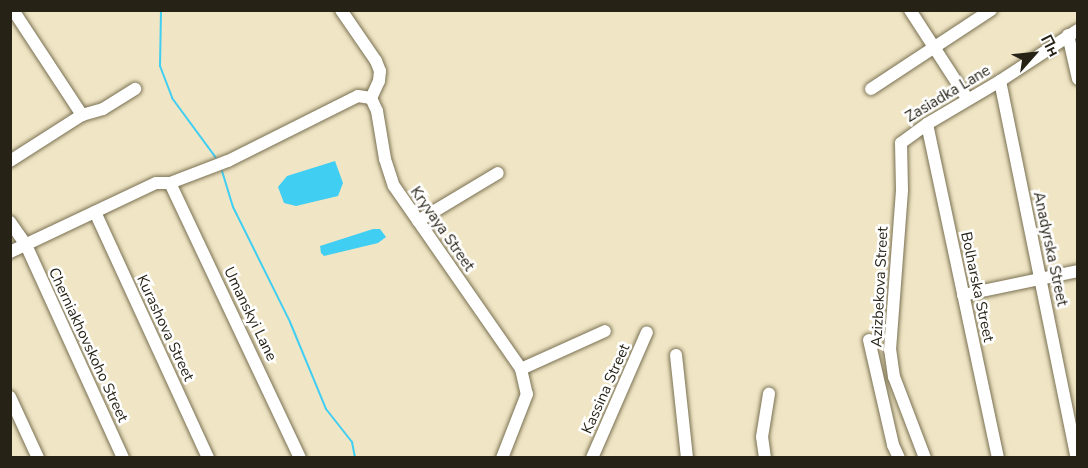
<!DOCTYPE html>
<html>
<head>
<meta charset="utf-8">
<style>
	body { margin:0 }
	#map { position:relative; width:1088px; height:468px; overflow:hidden; background:#f0e6c5; font-family:"Nunito Sans",sans-serif }
	div>[style] { position:absolute }
	.water>* { inset:0; background:#40cef2 }
	.stream>* { height:2px; margin:-1px; padding:0 1px; transform-origin:1px; border-radius:1px; background:#40cef2 }
	.roads { filter:drop-shadow(0 0 2px #797052) drop-shadow(0 0 2px #797052) }
	.minor>* { height:12px; margin:-6px; padding:0 6px; transform-origin:6px; border-radius:6px; background:#fff }
	span { translate:-50% -50%; white-space:nowrap; text-align:center; line-height:1.15; -webkit-text-stroke:5px #fff; paint-order:stroke }
	.street-label { font-size:15px; color:#262216 }
	.frame { position:absolute; inset:0; border:12px solid #262216; pointer-events:none }
	.north { position:absolute; left:1004px; top:24px; width:60px; height:60px; -webkit-text-stroke:4px #fff; paint-order:stroke; rotate:63deg; font-size:16px; font-weight:700; line-height:24px; text-align:center; color:#262216 }
	.north::after { content:''; display:block; margin:auto; width:21px; height:27px; background:#262216; clip-path:polygon(50% 0,100% 100%,50% 72%,0 100%) }
</style>
</head>
<body>
<div id="map">
	<div class="water">
		<i style="clip-path:polygon(335px 161px,343px 183px,338px 196px,296px 206px,284px 203px,278px 187px,287px 176px)"></i>
		<i style="clip-path:polygon(373px 229px,380px 229px,386px 237px,378px 243px,324px 256px,321px 253px,320px 246px)"></i>
	</div>
	<div class="stream">
		<i style="left:161px;top:10px;width:56px;rotate:91deg"></i>
		<i style="left:160px;top:66px;width:34px;rotate:69deg"></i>
		<i style="left:172px;top:98px;width:74px;rotate:53.7deg"></i>
		<i style="left:222px;top:171px;width:38px;rotate:73deg"></i>
		<i style="left:233px;top:207px;width:128px;rotate:63.6deg"></i>
		<i style="left:290px;top:322px;width:94px;rotate:67.5deg"></i>
		<i style="left:326px;top:409px;width:42px;rotate:51.8deg"></i>
		<i style="left:352px;top:442px;width:16px;rotate:79deg"></i>
	</div>
	<div class="roads">
		<div class="minor">
			<i style="left:13px;top:10px;width:126px;rotate:56.7deg"></i>
			<i style="left:341px;top:10px;width:62px;rotate:55.5deg"></i>
			<i style="left:376px;top:61px;width:11px;rotate:68deg"></i>
			<i style="left:380px;top:71px;width:10px;rotate:96deg"></i>
			<i style="left:379px;top:81px;width:19px;rotate:115deg"></i>
			<i style="left:371px;top:98px;width:14px;rotate:65deg"></i>
			<i style="left:377px;top:111px;width:49px;rotate:80.5deg"></i>
			<i style="left:385px;top:159px;width:28px;rotate:72deg"></i>
			<i style="left:394px;top:186px;width:223px;rotate:55.2deg"></i>
			<i style="left:521px;top:369px;width:26px;rotate:77deg"></i>
			<i style="left:527px;top:394px;width:69px;rotate:111.3deg"></i>
			<i style="left:910px;top:10px;width:105px;rotate:57.1deg"></i>
			<i style="left:1068px;top:35px;width:45px;rotate:77.2deg"></i>
			<i style="left:1000px;top:81px;width:385px;rotate:78.5deg"></i>
			<i style="left:871px;top:89px;width:144px;rotate:-33.4deg"></i>
			<i style="left:927px;top:124px;width:341px;rotate:78deg"></i>
			<i style="left:10px;top:161px;width:85px;rotate:-32.6deg"></i>
			<i style="left:82px;top:115px;width:22px;rotate:-16deg"></i>
			<i style="left:103px;top:109px;width:38px;rotate:-32deg"></i>
			<i style="left:170px;top:183px;width:304px;rotate:64.7deg"></i>
			<i style="left:95px;top:212px;width:271px;rotate:65.3deg"></i>
			<i style="left:418px;top:221px;width:93px;rotate:-31deg"></i>
			<i style="left:10px;top:222px;width:28px;rotate:55deg"></i>
			<i style="left:26px;top:245px;width:234px;rotate:65.5deg"></i>
			<i style="left:10px;top:252px;width:161px;rotate:-25.3deg"></i>
			<i style="left:156px;top:183px;width:14px"></i>
			<i style="left:170px;top:183px;width:62px;rotate:-20.8deg"></i>
			<i style="left:228px;top:161px;width:145px;rotate:-26.6deg"></i>
			<i style="left:358px;top:96px;width:13px;rotate:9deg"></i>
			<i style="left:963px;top:295px;width:117px;rotate:-11.8deg"></i>
			<i style="left:869px;top:340px;width:108px;rotate:77.1deg"></i>
			<i style="left:893px;top:445px;width:14px;rotate:65deg"></i>
			<i style="left:676px;top:355px;width:104px;rotate:83.9deg"></i>
			<i style="left:521px;top:369px;width:92px;rotate:-24.3deg"></i>
			<i style="left:10px;top:397px;width:67px;rotate:65.3deg"></i>
			<i style="left:592px;top:458px;width:137px;rotate:-66.4deg"></i>
			<i style="left:765px;top:458px;width:21px;rotate:-98deg"></i>
			<i style="left:762px;top:437px;width:44px;rotate:-80.8deg"></i>
			<i style="left:925px;top:458px;width:87px;rotate:-110.9deg"></i>
			<i style="left:894px;top:377px;width:27px;rotate:-98deg"></i>
			<i style="left:890px;top:350px;width:160px;rotate:-85.7deg"></i>
			<i style="left:902px;top:190px;width:47px;rotate:-91.2deg"></i>
			<i style="left:901px;top:143px;width:32px;rotate:-36deg"></i>
			<i style="left:927px;top:124px;width:85px;rotate:-30.5deg"></i>
			<i style="left:1000px;top:81px;width:93px;rotate:-33.2deg"></i>
		</div>
	</div>
	<div class="street-label">
		<span style="left:948px;top:94px;rotate:-31deg">Zasiadka Lane</span>
		<span style="left:442px;top:229px;rotate:55deg">Kryvaya Street</span>
		<span style="left:1050px;top:249px;rotate:78deg">Anadyrska Street</span>
		<span style="left:880px;top:287px;rotate:-87deg">Azizbekova Street</span>
		<span style="left:977px;top:287px;rotate:78deg">Bolharska Street</span>
		<span style="left:250px;top:314px;rotate:64deg">Umanskyi Lane</span>
		<span style="left:165px;top:328px;rotate:65deg">Kurashova Street</span>
		<span style="left:88px;top:345px;rotate:65deg">Cherniakhovskoho Street</span>
		<span style="left:606px;top:389px;rotate:-66deg">Kassina Street</span>
	</div>
	<div class="frame"></div>
	<div class="north">Пн</div>
</div>
</body>
</html>
